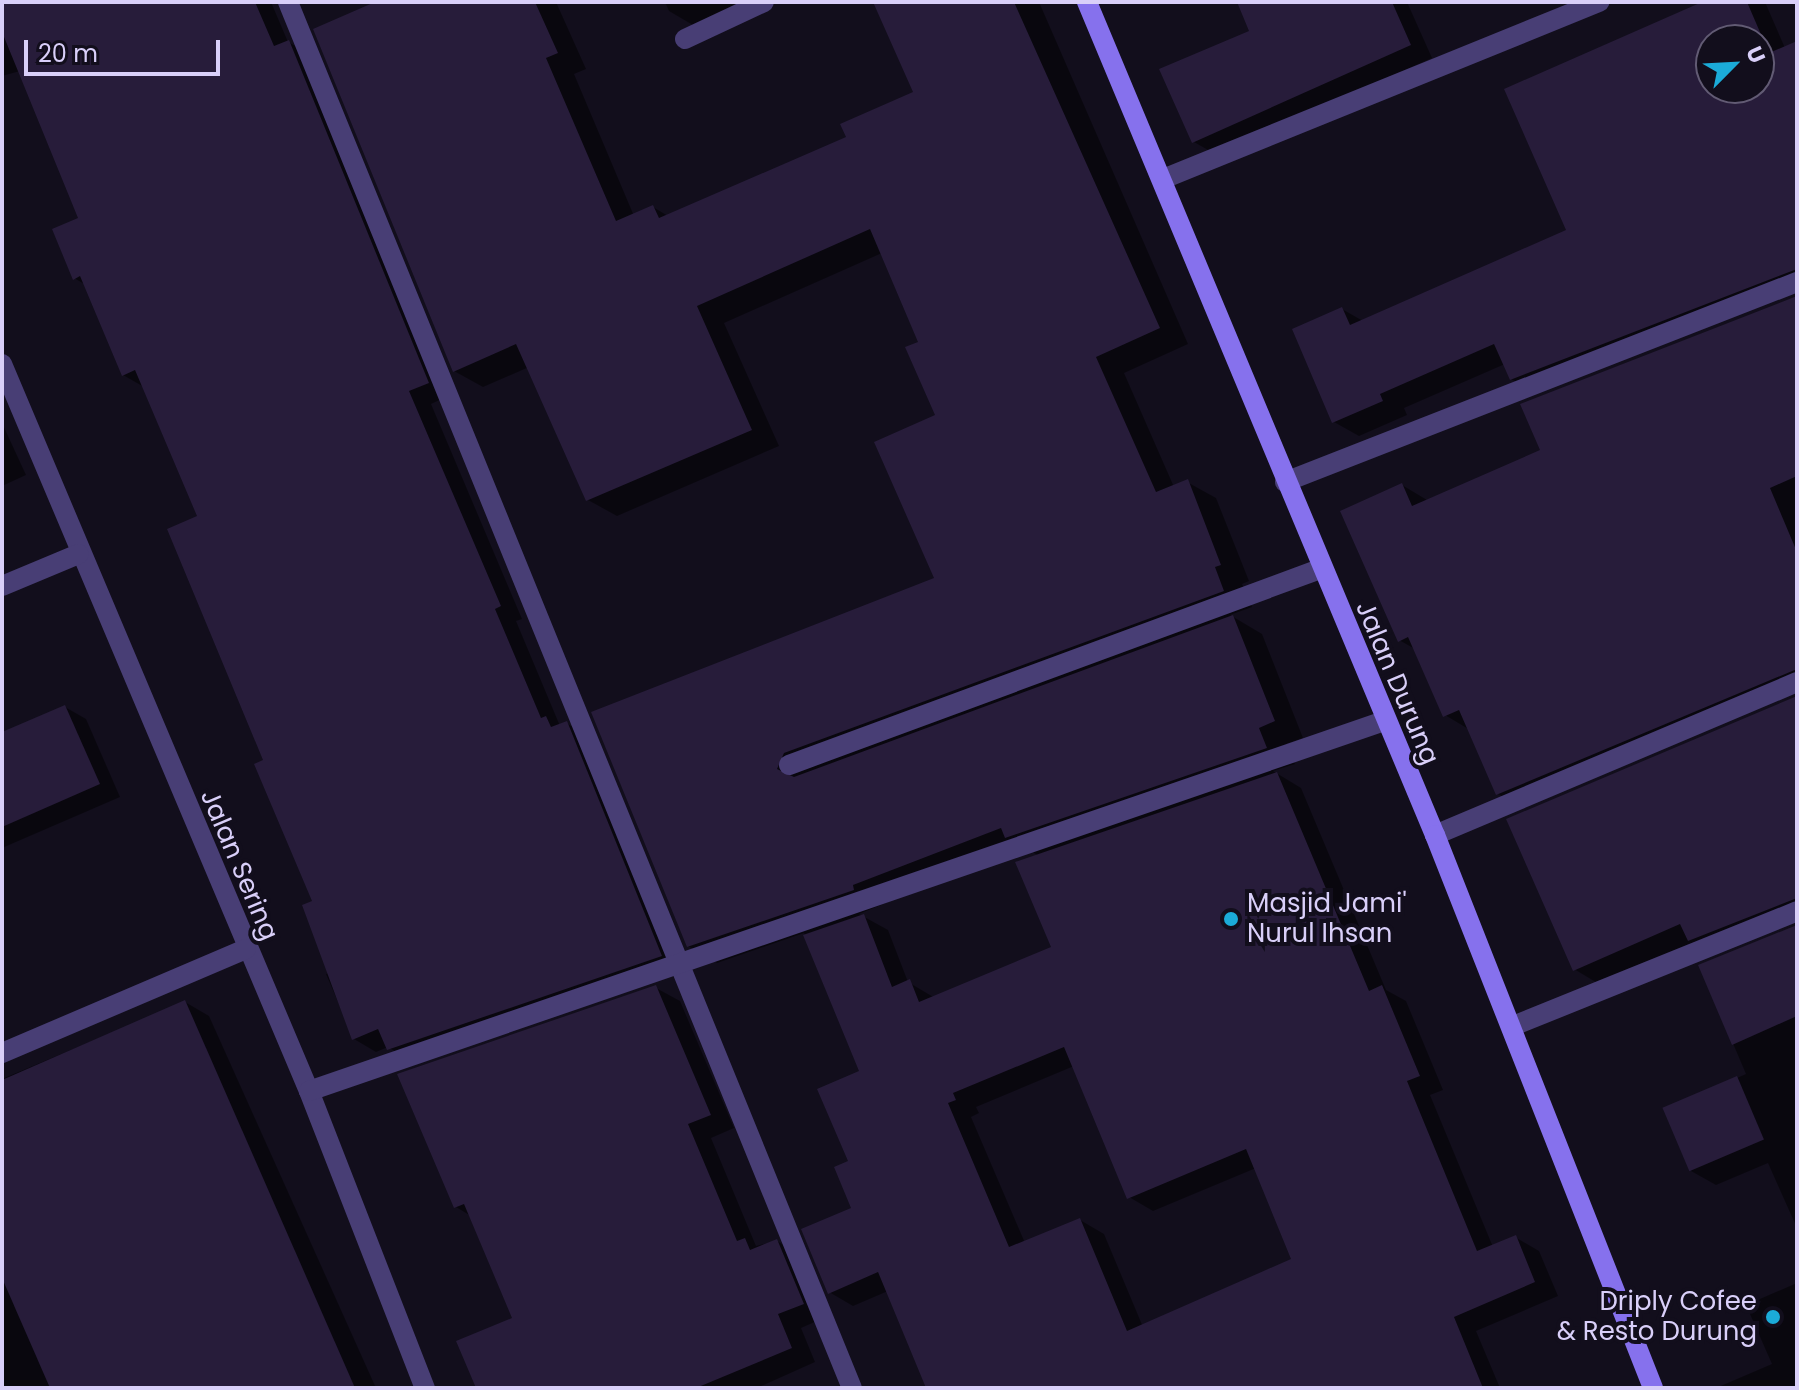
<!DOCTYPE html>
<html>
<head>
<meta charset="utf-8">
<style>
	body { margin:0 }
	#map { position:relative; width:1799px; height:1390px; overflow:hidden; background:#120e1c; font-family:Poppins,sans-serif }
	div>[style] { position:absolute }
	.shadow>* { inset:0; background:#0007 }
	.building>* { inset:0; background:#271c3a; transform-origin:0 0 }
	.lane>* { height:20px; margin:-10px; padding:0 10px; transform-origin:10px; border-radius:10px; background:#483e75 }
	.street>* { height:20px; margin:-10px; padding:0 10px; transform-origin:10px; border-radius:10px; background:#483e75 }
	.secondary>* { height:20px; margin:-10px; padding:0 10px; transform-origin:10px; border-radius:10px; background:#8671ed }
	.dots>* { width:22px; height:22px; translate:-50% -50%; box-sizing:border-box; border:4px solid #120e1c; border-radius:50% }
	span { translate:-50% -50%; white-space:nowrap; text-align:center; line-height:1.15; -webkit-text-stroke:8px #120e1c; paint-order:stroke }
	.street-label { font-size:26px; color:#d9cff9 }
	.poi-label { font-size:26px; color:#d9cff9 }
	.left { translate:0 -50%; text-align:left }
	.right { translate:-100% -50%; text-align:right }
	.frame { position:absolute; inset:0; border:4px solid #d9cff9; pointer-events:none }
	.north { position:absolute; left:1695px; top:24px; width:80px; height:80px; box-sizing:border-box; background:#120e1c; border:2px solid #625b74; border-radius:50%; rotate:66deg; font-size:22px; font-weight:700; line-height:32px; text-align:center; color:#d9cff9 }
	.north::after { content:''; display:block; margin:auto; width:28px; height:36px; background:#1babd8; clip-path:polygon(50% 0,100% 100%,50% 72%,0 100%) }
	.scale { position:absolute; left:24px; top:40px; width:196px; height:36px; box-sizing:border-box; border:4px solid #d9cff9; border-top:0; padding-left:10px; font-size:24px; line-height:28px; white-space:nowrap; color:#d9cff9; -webkit-text-stroke:6px #120e1c; paint-order:stroke }
</style>
</head>
<body>
<div id="map">
	<div class="shadow">
		<i style="clip-path:polygon(2px 2px,271px 2px,288px 42px,312px 55px,450px 395px,431px 404px,522px 619px,516px 621px,560px 726px,566px 723px,589px 736px,683px 968px,412px 1062px,388px 1047px,376px 1052px,354px 1039px,326px 974px,333px 971px,315px 902px,266px 761px,199px 517px,144px 387px,123px 375px,86px 285px,74px 278px,81px 219px,20px 71px,2px 76px)"></i>
		<i style="clip-path:polygon(evenodd,377px 2px,556px 2px,586px 69px,574px 74px,634px 216px,653px 207px,668px 216px,849px 138px,915px 93px,875px 2px,1039px 2px,1188px 344px,1124px 373px,1174px 487px,1187px 482px,1216px 498px,1249px 581px,1242px 584px,1252px 607px,1230px 615px,1262px 634px,1303px 738px,1286px 744px,1295px 764px,1273px 771px,1301px 788px,1386px 990px,1406px 1001px,1443px 1090px,1430px 1095px,1493px 1247px,1515px 1237px,1539px 1251px,1558px 1296px,1476px 1331px,1500px 1388px,928px 1388px,888px 1291px,853px 1306px,829px 1292px,853px 1209px,850px 1162px,862px 1072px,804px 933px,717px 963px,688px 946px,593px 713px,937px 579px,938px 416px,920px 343px,882px 253px,724px 323px,779px 446px,617px 516px,588px 500px,529px 367px,483px 387px,454px 371px,377px 2px,1023px 846px,1039px 856px,1053px 948px,935px 998px,908px 982px,888px 930px,859px 914px,1023px 846px,377px 2px,1074px 1066px,1129px 1197px,1153px 1211px,1256px 1168px,1294px 1260px,1143px 1327px,1104px 1234px,1080px 1220px,1025px 1243px,971px 1117px,979px 1113px,976px 1107px,1074px 1066px)"></i>
		<i style="clip-path:polygon(665px 2px,757px 2px,698px 28px,669px 11px)"></i>
		<i style="clip-path:polygon(1239px 2px,1407px 2px,1432px 58px,1215px 154px,1194px 142px,1252px 32px)"></i>
		<i style="clip-path:polygon(evenodd,1707px 2px,1765px 2px,1785px 48px,1797px 43px,1797px 292px,1537px 393px,1511px 379px,1505px 364px,1404px 408px,1407px 415px,1359px 436px,1334px 422px,1342px 309px,1363px 321px,1568px 231px,1707px 2px,1711px 40px,1759px 40px,1759px 88px,1711px 88px,1711px 40px)"></i>
		<i style="clip-path:polygon(1797px 298px,1797px 692px,1523px 808px,1498px 794px,1470px 730px,1445px 715px,1415px 649px,1399px 640px,1402px 485px,1427px 500px,1543px 451px)"></i>
		<i style="clip-path:polygon(2px 423px,26px 475px,2px 486px)"></i>
		<i style="clip-path:polygon(1797px 698px,1797px 921px,1599px 984px,1574px 969px)"></i>
		<i style="clip-path:polygon(65px 707px,86px 719px,120px 797px,2px 848px,2px 734px)"></i>
		<i style="clip-path:polygon(1797px 927px,1797px 1228px,1768px 1163px,1716px 1185px,1691px 1171px,1665px 1110px,1746px 1074px,1700px 966px)"></i>
		<i style="clip-path:polygon(656px 988px,680px 1001px,734px 1128px,711px 1138px,756px 1246px,777px 1241px,801px 1255px,826px 1317px,801px 1328px,815px 1362px,757px 1388px,478px 1388px,515px 1319px,471px 1216px,456px 1207px)"></i>
		<i style="clip-path:polygon(185px 1002px,209px 1016px,376px 1388px,2px 1388px,2px 1079px)"></i>
		<i style="clip-path:polygon(1797px 1283px,1797px 1388px,1716px 1388px,1772px 1364px,1746px 1305px)"></i>
	</div>
	<div class="building">
		<i style="clip-path:polygon(2px 2px,255px 2px,274px 46px,289px 40px,429px 383px,409px 391px,501px 606px,495px 609px,541px 718px,546px 716px,551px 727px,567px 721px,662px 956px,387px 1050px,378px 1029px,352px 1040px,302px 905px,312px 901px,254px 764px,263px 760px,167px 529px,197px 516px,135px 370px,122px 376px,80px 276px,73px 280px,52px 229px,78px 218px,2px 32px)"></i>
		<i style="clip-path:polygon(375px 2px,535px 2px,558px 53px,546px 58px,616px 221px,653px 205px,659px 218px,846px 137px,840px 124px,913px 92px,873px 2px,1014px 2px,1160px 328px,1096px 357px,1156px 492px,1188px 479px,1221px 565px,1215px 567px,1224px 591px,784px 753px,777px 769px,794px 777px,1233px 615px,1275px 721px,1259px 728px,1267px 748px,1005px 838px,1001px 828px,853px 885px,854px 890px,687px 947px,591px 712px,934px 578px,874px 442px,935px 415px,905px 347px,918px 342px,870px 229px,697px 306px,752px 430px,586px 501px,516px 344px,453px 372px,313px 29px)"></i>
		<i style="clip-path:polygon(1237px 2px,1392px 2px,1411px 45px,1192px 143px,1159px 69px,1249px 31px)"></i>
		<i style="clip-path:polygon(evenodd,1702px 2px,1747px 2px,1769px 53px,1797px 41px,1797px 269px,1510px 380px,1494px 344px,1380px 394px,1383px 401px,1332px 423px,1292px 329px,1342px 307px,1350px 325px,1566px 230px,1504px 89px,1702px 2px,1711px 40px,1759px 40px,1759px 88px,1711px 88px,1711px 40px)"></i>
		<i style="clip-path:polygon(1797px 296px,1797px 476px,1770px 488px,1797px 552px,1797px 669px,1496px 795px,1459px 710px,1443px 717px,1408px 637px,1398px 642px,1340px 511px,1402px 483px,1412px 506px,1540px 450px,1520px 404px)"></i>
		<i style="clip-path:polygon(1797px 696px,1797px 898px,1688px 941px,1680px 924px,1573px 971px,1506px 819px)"></i>
		<i style="clip-path:polygon(65px 705px,100px 784px,2px 827px,2px 732px)"></i>
		<i style="clip-path:polygon(evenodd,1277px 772px,1369px 991px,1382px 985px,1420px 1076px,1407px 1081px,1477px 1251px,1516px 1235px,1535px 1282px,1454px 1317px,1483px 1388px,926px 1388px,878px 1272px,828px 1294px,801px 1229px,851px 1208px,834px 1167px,848px 1161px,817px 1089px,859px 1071px,803px 935px,864px 914px,892px 987px,910px 979px,919px 1002px,1051px 947px,1015px 862px,1277px 772px,1064px 1047px,1127px 1199px,1246px 1149px,1291px 1259px,1127px 1331px,1080px 1218px,1009px 1247px,948px 1103px,956px 1100px,953px 1093px,1064px 1047px)"></i>
		<i style="clip-path:polygon(1797px 925px,1797px 1016px,1732px 1045px,1698px 965px)"></i>
		<i style="clip-path:polygon(656px 985px,711px 1115px,688px 1124px,737px 1241px,745px 1238px,750px 1250px,777px 1239px,804px 1304px,778px 1314px,792px 1348px,696px 1388px,476px 1388px,456px 1341px,512px 1318px,464px 1204px,454px 1208px,397px 1074px)"></i>
		<i style="clip-path:polygon(185px 1000px,355px 1388px,50px 1388px,2px 1278px,2px 1080px)"></i>
		<i style="left:1737px;top:1076px;width:69px;height:81px;rotate:67deg"></i>
	</div>
	<div class="lane">
		<i style="left:685px;top:39px;width:87px;rotate:-25.1deg"></i>
		<i style="left:1163px;top:179px;width:471px;rotate:-22.1deg"></i>
		<i style="left:789px;top:765px;width:566px;rotate:-20.26deg"></i>
	</div>
	<div class="street">
		<i style="left:288px;top:2px;width:1496px;rotate:67.86deg"></i>
		<i style="left:2px;top:364px;width:789px;rotate:67.11deg"></i>
		<i style="left:309px;top:1091px;width:319px;rotate:68.7deg"></i>
		<i style="left:1285px;top:482px;width:550px;rotate:-21.34deg"></i>
		<i style="left:2px;top:586px;width:83px;rotate:-22.6deg"></i>
		<i style="left:1435px;top:835px;width:393px;rotate:-22.9deg"></i>
		<i style="left:1513px;top:1026px;width:306px;rotate:-22deg"></i>
		<i style="left:2px;top:1053px;width:265px;rotate:-23.1deg"></i>
		<i style="left:309px;top:1091px;width:1137px;rotate:-18.99deg"></i>
	</div>
	<div class="secondary">
		<i style="left:1087px;top:2px;width:903px;rotate:67.33deg"></i>
		<i style="left:1435px;top:835px;width:594px;rotate:68.48deg"></i>
	</div>
	<div class="dots">
		<i style="left:1231px;top:919px;background:#1babd8"></i>
		<i style="left:1773px;top:1317px;background:#1babd8"></i>
	</div>
	<div class="street-label">
		<span style="left:1397px;top:683px;rotate:67deg">Jalan Durung</span>
		<span style="left:239px;top:865px;rotate:67deg">Jalan Sering</span>
	</div>
	<div class="poi-label">
		<span class="left" style="left:1247px;top:919px">Masjid Jami'<br>Nurul Ihsan</span>
		<span class="right" style="left:1757px;top:1317px">Driply Cofee<br>&amp; Resto Durung</span>
	</div>
	<div class="frame"></div>
	<div class="north">U</div>
	<div class="scale">20 m</div>
</div>
</body>
</html>
